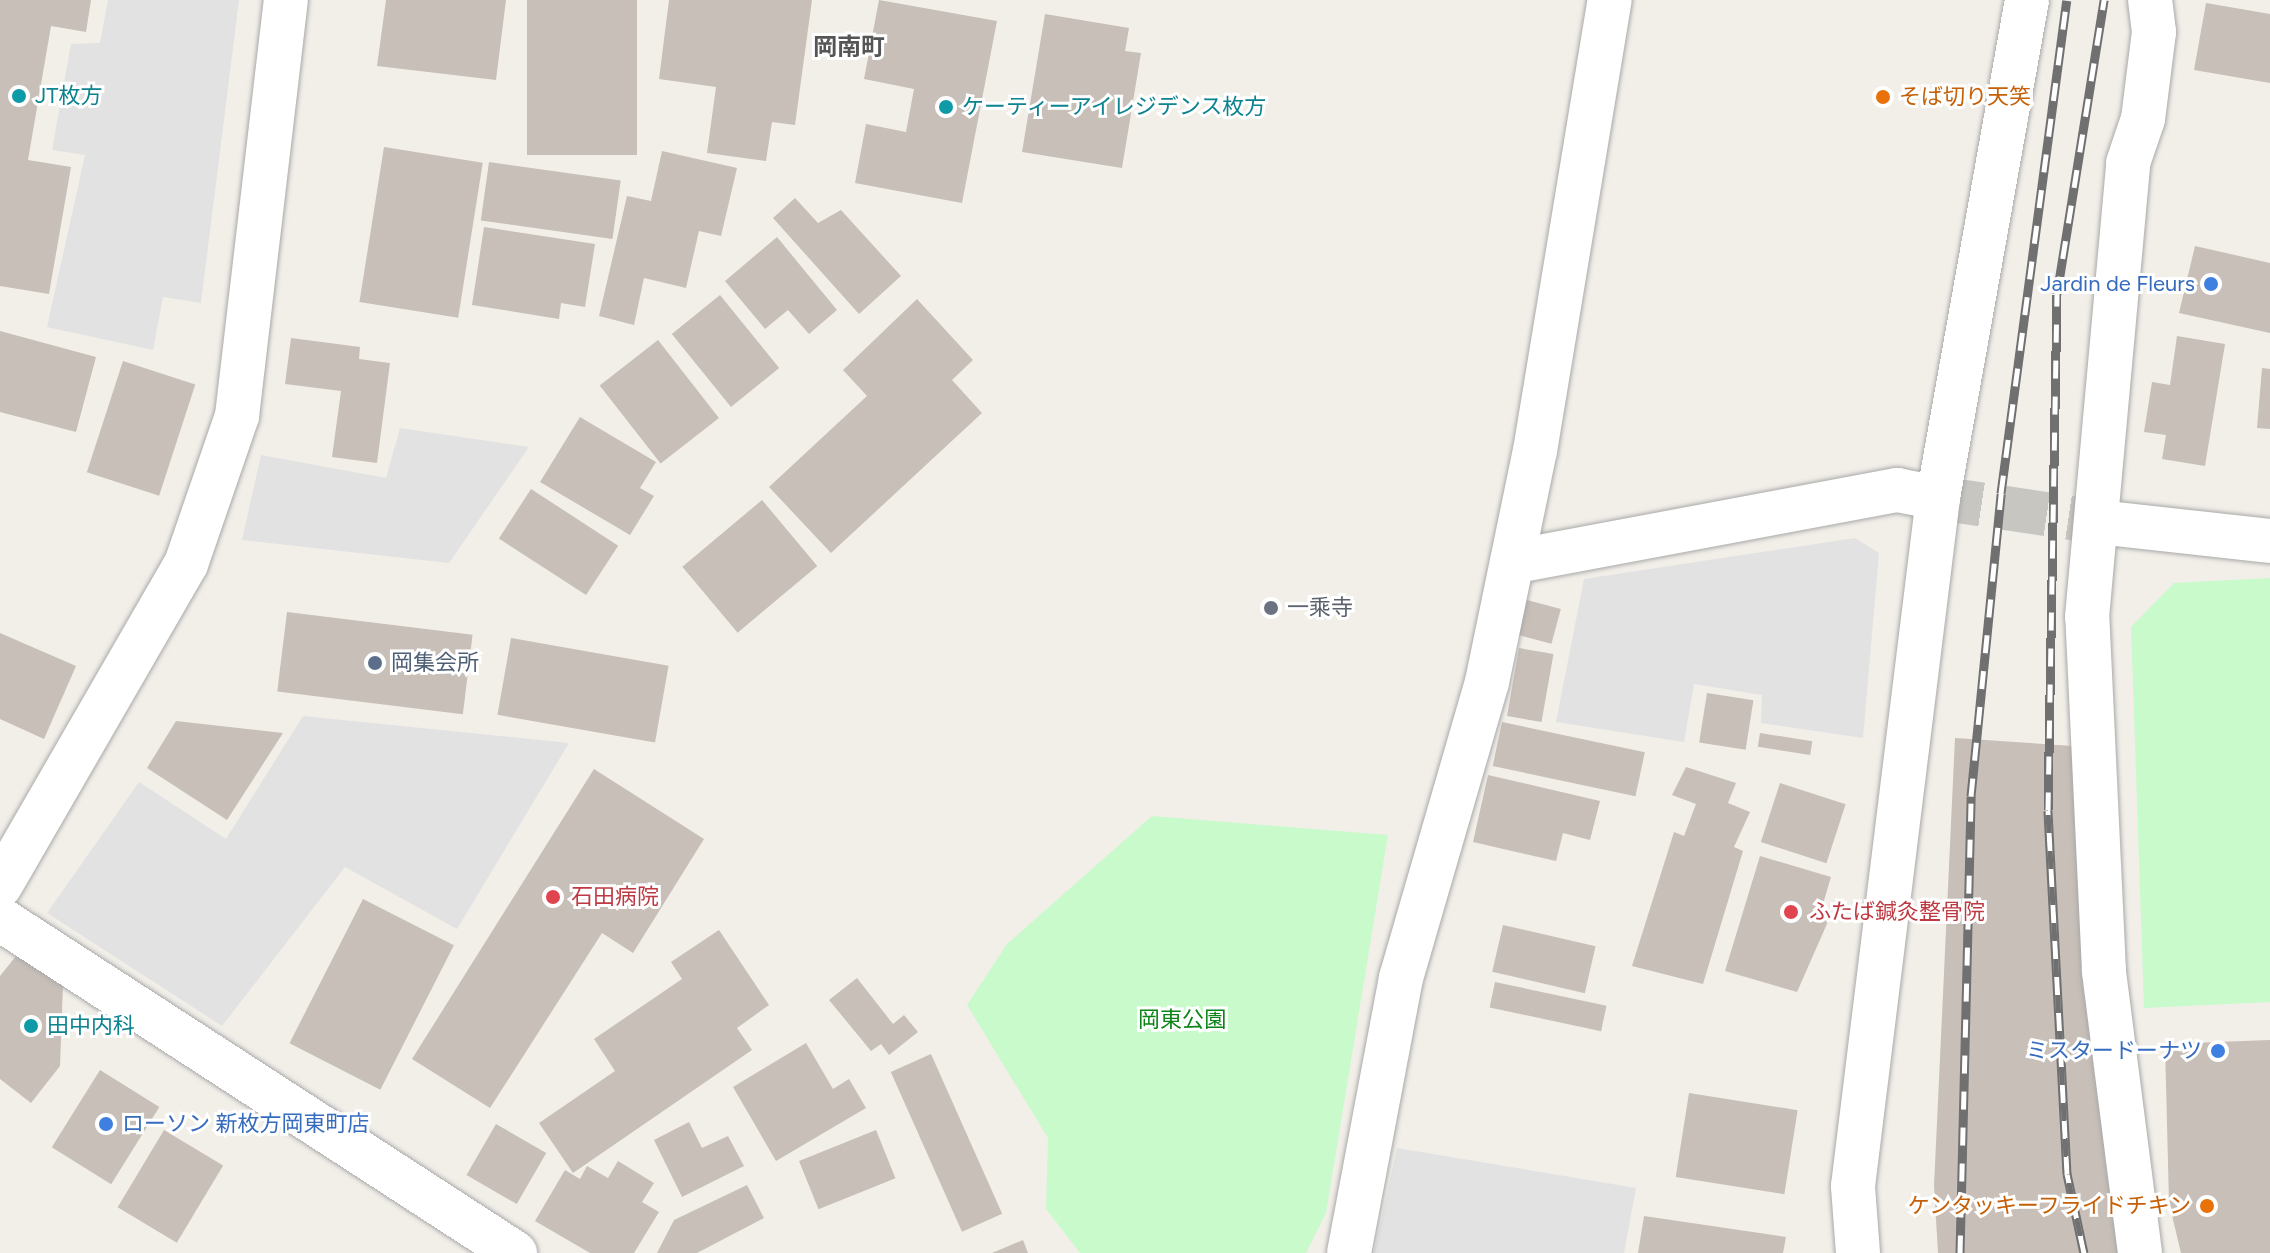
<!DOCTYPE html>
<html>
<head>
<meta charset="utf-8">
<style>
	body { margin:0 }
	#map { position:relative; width:2270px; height:1253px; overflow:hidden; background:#f2efe9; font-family:Figtree,"Noto Sans JP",sans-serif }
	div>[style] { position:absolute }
	.park>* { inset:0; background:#c8facc }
	.parking>* { inset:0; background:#e2e2e2 }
	.building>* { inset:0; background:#c7bfb8; transform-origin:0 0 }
	.minor-tunnel>* { height:44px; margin-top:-22px; transform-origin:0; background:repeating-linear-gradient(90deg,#c8c6c1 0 44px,transparent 0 66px) }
	.roads { filter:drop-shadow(0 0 2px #a9a9a9) drop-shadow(0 0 2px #a9a9a9) }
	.minor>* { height:44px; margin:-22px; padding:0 22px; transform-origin:22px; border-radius:22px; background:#fff }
	.rail>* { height:9px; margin-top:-4.5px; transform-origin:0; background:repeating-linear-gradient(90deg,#fff 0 18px,#707070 0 36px); box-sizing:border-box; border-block:2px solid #707070 }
	.dots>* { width:22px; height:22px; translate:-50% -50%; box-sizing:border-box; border:4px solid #fff; border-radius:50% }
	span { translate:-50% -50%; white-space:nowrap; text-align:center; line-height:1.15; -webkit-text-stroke:6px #fff; paint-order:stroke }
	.culture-label { font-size:22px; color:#0d838f }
	.left { translate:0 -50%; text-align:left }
	.food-label { font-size:22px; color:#c56008 }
	.right { translate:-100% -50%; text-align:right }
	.shop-label { font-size:22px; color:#366cbe }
	.worship-label { font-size:22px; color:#5b616d }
	.service-label { font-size:22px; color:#4e5e75 }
	.health-label { font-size:22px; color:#be3a42 }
	.park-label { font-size:22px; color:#0c8416 }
	.neighbourhood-label { font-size:24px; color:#555; font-weight:700 }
</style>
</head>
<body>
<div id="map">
	<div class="park">
		<i style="clip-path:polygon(2270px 578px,2270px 1002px,2144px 1008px,2131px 627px,2174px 583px)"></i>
		<i style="clip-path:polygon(1152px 816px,1388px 835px,1326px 1213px,1306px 1253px,1080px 1253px,1046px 1209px,1048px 1138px,967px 1005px,1007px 944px)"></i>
	</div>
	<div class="parking">
		<i style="clip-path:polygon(108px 0,239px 0,201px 303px,163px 297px,153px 350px,47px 327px,85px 155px,52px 150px,71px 44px,100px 43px)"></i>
		<i style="clip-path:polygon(400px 428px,529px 447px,449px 563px,242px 540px,261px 455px,386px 478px)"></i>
		<i style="clip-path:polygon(1855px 538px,1879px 553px,1863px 738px,1761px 723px,1762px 695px,1694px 684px,1684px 742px,1556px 722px,1584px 579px)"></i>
		<i style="clip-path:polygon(303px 716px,569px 743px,457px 929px,345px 867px,222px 1026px,47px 913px,139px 782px,226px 839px)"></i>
		<i style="clip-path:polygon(1397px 1148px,1636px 1188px,1624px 1253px,1374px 1253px)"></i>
	</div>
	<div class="building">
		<i style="clip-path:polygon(0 0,91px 0,86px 32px,51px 26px,28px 160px,71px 167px,49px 294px,0 286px)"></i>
		<i style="clip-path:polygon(386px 0,506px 0,496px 80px,377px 66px)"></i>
		<i style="left:527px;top:0;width:110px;height:155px"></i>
		<i style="clip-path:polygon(669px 0,812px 0,795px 125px,772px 122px,766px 161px,707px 153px,716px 87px,659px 79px)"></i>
		<i style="clip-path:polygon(879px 0,997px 21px,962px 203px,855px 183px,866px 124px,906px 132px,914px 89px,864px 79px)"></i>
		<i style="clip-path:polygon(2206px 3px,2270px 14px,2270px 83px,2194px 70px)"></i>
		<i style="clip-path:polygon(1045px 14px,1129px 28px,1125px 51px,1141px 53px,1122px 168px,1022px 152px)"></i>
		<i style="left:384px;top:147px;width:100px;height:157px;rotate:9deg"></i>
		<i style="clip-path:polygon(662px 151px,737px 168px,721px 236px,699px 231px,686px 288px,644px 278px,634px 325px,599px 316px,627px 196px,651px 201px)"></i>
		<i style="left:489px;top:162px;width:133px;height:59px;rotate:8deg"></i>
		<i style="clip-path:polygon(795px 198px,818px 223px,841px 210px,901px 276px,859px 314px,773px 218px)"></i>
		<i style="clip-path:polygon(484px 227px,595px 244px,585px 307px,561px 303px,559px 319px,472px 305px)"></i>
		<i style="clip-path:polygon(777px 237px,837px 310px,809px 334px,788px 310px,765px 329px,725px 281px)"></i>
		<i style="clip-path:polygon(2195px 246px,2270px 263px,2270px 333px,2179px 313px)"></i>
		<i style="left:720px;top:295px;width:94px;height:62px;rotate:51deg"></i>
		<i style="clip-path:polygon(917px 299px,973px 360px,952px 380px,982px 413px,831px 553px,769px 487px,867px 396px,843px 370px)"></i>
		<i style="clip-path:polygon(0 331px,96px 357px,76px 432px,0 412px)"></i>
		<i style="clip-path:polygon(2177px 336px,2225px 344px,2205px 466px,2162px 459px,2166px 435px,2144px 432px,2152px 382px,2170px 385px)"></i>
		<i style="clip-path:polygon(291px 338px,360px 347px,359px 359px,390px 363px,377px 463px,332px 457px,341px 391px,285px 384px)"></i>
		<i style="left:658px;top:340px;width:99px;height:74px;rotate:52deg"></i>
		<i style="left:123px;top:361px;width:76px;height:117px;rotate:18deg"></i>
		<i style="clip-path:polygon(2262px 368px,2270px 369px,2270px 429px,2257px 428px)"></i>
		<i style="clip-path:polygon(580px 417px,656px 462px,640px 488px,654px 496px,630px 535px,540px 482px)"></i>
		<i style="left:531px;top:489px;width:104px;height:59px;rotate:33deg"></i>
		<i style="left:762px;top:500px;width:86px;height:104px;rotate:50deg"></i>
		<i style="left:1527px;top:600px;width:35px;height:36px;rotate:15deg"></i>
		<i style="left:287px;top:612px;width:187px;height:80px;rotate:7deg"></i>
		<i style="clip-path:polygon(0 633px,76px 666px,44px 739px,0 719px)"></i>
		<i style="left:511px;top:638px;width:160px;height:78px;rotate:10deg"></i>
		<i style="left:1519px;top:648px;width:35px;height:69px;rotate:10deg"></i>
		<i style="left:1707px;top:693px;width:47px;height:50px;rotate:9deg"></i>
		<i style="clip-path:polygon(176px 721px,283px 733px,227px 820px,147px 768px)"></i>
		<i style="left:1502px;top:722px;width:146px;height:45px;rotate:12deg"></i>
		<i style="left:1760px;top:733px;width:53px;height:14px;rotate:9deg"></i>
		<i style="clip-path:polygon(1955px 738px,2073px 746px,2106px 1165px,2122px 1253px,1938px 1253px,1934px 1186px)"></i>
		<i style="clip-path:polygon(1686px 767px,1736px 783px,1728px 803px,1750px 812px,1734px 847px,1743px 851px,1703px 984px,1632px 966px,1674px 832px,1684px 836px,1696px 804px,1672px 795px)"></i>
		<i style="clip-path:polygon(594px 769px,704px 839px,633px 953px,602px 933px,490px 1108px,412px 1059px)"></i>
		<i style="clip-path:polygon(1488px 775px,1600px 801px,1590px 840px,1563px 833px,1556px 861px,1473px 842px)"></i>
		<i style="left:1780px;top:783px;width:69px;height:62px;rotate:18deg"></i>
		<i style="clip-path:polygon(1760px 856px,1831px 877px,1820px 914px,1830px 917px,1797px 992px,1725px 971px)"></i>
		<i style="left:363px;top:899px;width:102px;height:162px;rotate:27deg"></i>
		<i style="left:1503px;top:925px;width:95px;height:48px;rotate:13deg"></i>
		<i style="clip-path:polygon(719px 930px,769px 1005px,737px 1028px,752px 1050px,573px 1173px,539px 1123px,615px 1071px,594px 1039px,682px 979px,671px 962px)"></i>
		<i style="clip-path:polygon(20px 951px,63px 985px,60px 1066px,31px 1103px,0 1079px,0 976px)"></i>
		<i style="clip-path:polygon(857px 978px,893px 1024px,904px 1015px,918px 1032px,889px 1055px,881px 1044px,871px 1051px,829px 1000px)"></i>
		<i style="left:1495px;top:982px;width:114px;height:26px;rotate:12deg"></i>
		<i style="clip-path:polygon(2270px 1040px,2270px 1253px,2181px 1253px,2169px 1203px,2165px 1044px)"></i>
		<i style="clip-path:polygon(806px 1043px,833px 1089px,849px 1079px,866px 1108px,776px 1161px,733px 1087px)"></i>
		<i style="left:931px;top:1054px;width:175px;height:44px;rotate:66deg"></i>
		<i style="left:100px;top:1070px;width:70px;height:91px;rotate:32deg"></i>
		<i style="left:1689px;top:1093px;width:110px;height:85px;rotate:9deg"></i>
		<i style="clip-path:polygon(689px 1122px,702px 1148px,728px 1136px,744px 1166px,682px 1197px,654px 1140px)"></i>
		<i style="left:496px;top:1124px;width:58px;height:59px;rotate:30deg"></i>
		<i style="left:164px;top:1130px;width:69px;height:90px;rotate:31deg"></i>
		<i style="left:876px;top:1130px;width:52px;height:83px;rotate:68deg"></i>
		<i style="clip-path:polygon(618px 1161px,654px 1183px,642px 1202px,659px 1212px,634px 1253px,590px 1253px,535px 1221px,565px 1170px,580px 1179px,587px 1166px,608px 1178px)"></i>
		<i style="clip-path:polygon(747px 1185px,764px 1218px,697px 1253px,657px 1253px,674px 1220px)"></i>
		<i style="clip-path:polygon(1644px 1216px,1786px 1237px,1783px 1253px,1638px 1253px)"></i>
		<i style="clip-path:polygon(1023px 1240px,1028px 1253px,992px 1253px)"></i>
	</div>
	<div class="minor-tunnel">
		<i style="left:1938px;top:498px;width:162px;rotate:8.5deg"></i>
	</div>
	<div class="roads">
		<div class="minor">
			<i style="left:2098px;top:522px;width:173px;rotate:6.3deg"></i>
			<i style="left:1512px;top:562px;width:392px;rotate:-10.6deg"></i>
			<i style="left:1897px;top:490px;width:42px;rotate:11deg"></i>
			<i style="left:0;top:886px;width:372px;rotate:-60deg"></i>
			<i style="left:186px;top:564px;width:157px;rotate:-71deg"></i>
			<i style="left:237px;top:416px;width:419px;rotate:-83.3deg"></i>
			<i style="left:0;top:919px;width:614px;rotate:32.97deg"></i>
			<i style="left:1349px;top:1253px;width:280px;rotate:-79.3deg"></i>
			<i style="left:1401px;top:978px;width:308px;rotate:-73.8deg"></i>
			<i style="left:1487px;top:682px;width:236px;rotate:-78.3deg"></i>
			<i style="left:1535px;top:451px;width:457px;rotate:-80.6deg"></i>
			<i style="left:1858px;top:1253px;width:67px;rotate:-94.3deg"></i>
			<i style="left:1853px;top:1186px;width:693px;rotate:-82.96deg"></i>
			<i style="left:1938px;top:498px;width:506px;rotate:-79.87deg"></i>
			<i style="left:2140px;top:1253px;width:284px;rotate:-97.3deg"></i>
			<i style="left:2104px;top:971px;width:354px;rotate:-92.7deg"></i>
			<i style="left:2087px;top:617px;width:456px;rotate:-84.8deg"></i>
			<i style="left:2128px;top:163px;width:46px;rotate:-71.2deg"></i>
			<i style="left:2143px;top:119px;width:88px;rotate:-82.8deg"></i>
			<i style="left:2154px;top:32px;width:32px;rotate:-97deg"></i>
		</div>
	</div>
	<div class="rail">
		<i style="left:1960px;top:1253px;width:457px;rotate:-88.6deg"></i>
		<i style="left:1971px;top:796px;width:304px;rotate:-84.3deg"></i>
		<i style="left:2001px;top:493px;width:497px;rotate:-82.4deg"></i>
		<i style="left:2084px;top:1253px;width:81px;rotate:-102.1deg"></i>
		<i style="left:2067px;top:1174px;width:364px;rotate:-93deg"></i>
		<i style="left:2048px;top:810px;width:516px;rotate:-89deg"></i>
		<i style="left:2057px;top:294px;width:298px;rotate:-80.9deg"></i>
	</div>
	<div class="dots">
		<i style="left:19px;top:96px;background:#0f9aa8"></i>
		<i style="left:1883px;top:97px;background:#e8710a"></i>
		<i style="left:946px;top:107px;background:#0f9aa8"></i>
		<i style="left:2211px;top:284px;background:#3f7fe0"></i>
		<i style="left:1271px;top:608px;background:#6b7280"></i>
		<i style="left:375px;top:663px;background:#5c6f8a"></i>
		<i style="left:553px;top:897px;background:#e0444e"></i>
		<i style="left:1791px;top:912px;background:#e0444e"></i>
		<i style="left:31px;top:1026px;background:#0f9aa8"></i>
		<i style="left:2218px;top:1051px;background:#3f7fe0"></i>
		<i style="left:106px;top:1124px;background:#3f7fe0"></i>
		<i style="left:2207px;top:1206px;background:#e8710a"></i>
	</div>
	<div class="culture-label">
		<span class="left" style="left:35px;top:96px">JT枚方</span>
		<span class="left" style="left:962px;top:107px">ケーティーアイレジデンス枚方</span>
		<span class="left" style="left:47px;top:1026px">田中内科</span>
	</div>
	<div class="food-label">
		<span class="left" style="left:1899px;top:97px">そば切り天笑</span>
		<span class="right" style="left:2191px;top:1206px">ケンタッキーフライドチキン</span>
	</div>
	<div class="shop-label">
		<span class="right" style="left:2195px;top:284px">Jardin de Fleurs</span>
		<span class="right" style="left:2202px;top:1051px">ミスタードーナツ</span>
		<span class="left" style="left:122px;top:1124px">ローソン 新枚方岡東町店</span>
	</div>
	<div class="worship-label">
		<span class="left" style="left:1287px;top:608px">一乘寺</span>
	</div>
	<div class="service-label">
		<span class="left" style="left:391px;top:663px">岡集会所</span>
	</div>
	<div class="health-label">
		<span class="left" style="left:571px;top:897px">石田病院</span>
		<span class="left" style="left:1809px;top:912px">ふたば鍼灸整骨院</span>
	</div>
	<div class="park-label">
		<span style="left:1182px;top:1020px">岡東公園</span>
	</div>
	<div class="neighbourhood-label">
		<span style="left:849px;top:47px">岡南町</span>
	</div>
</div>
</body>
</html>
